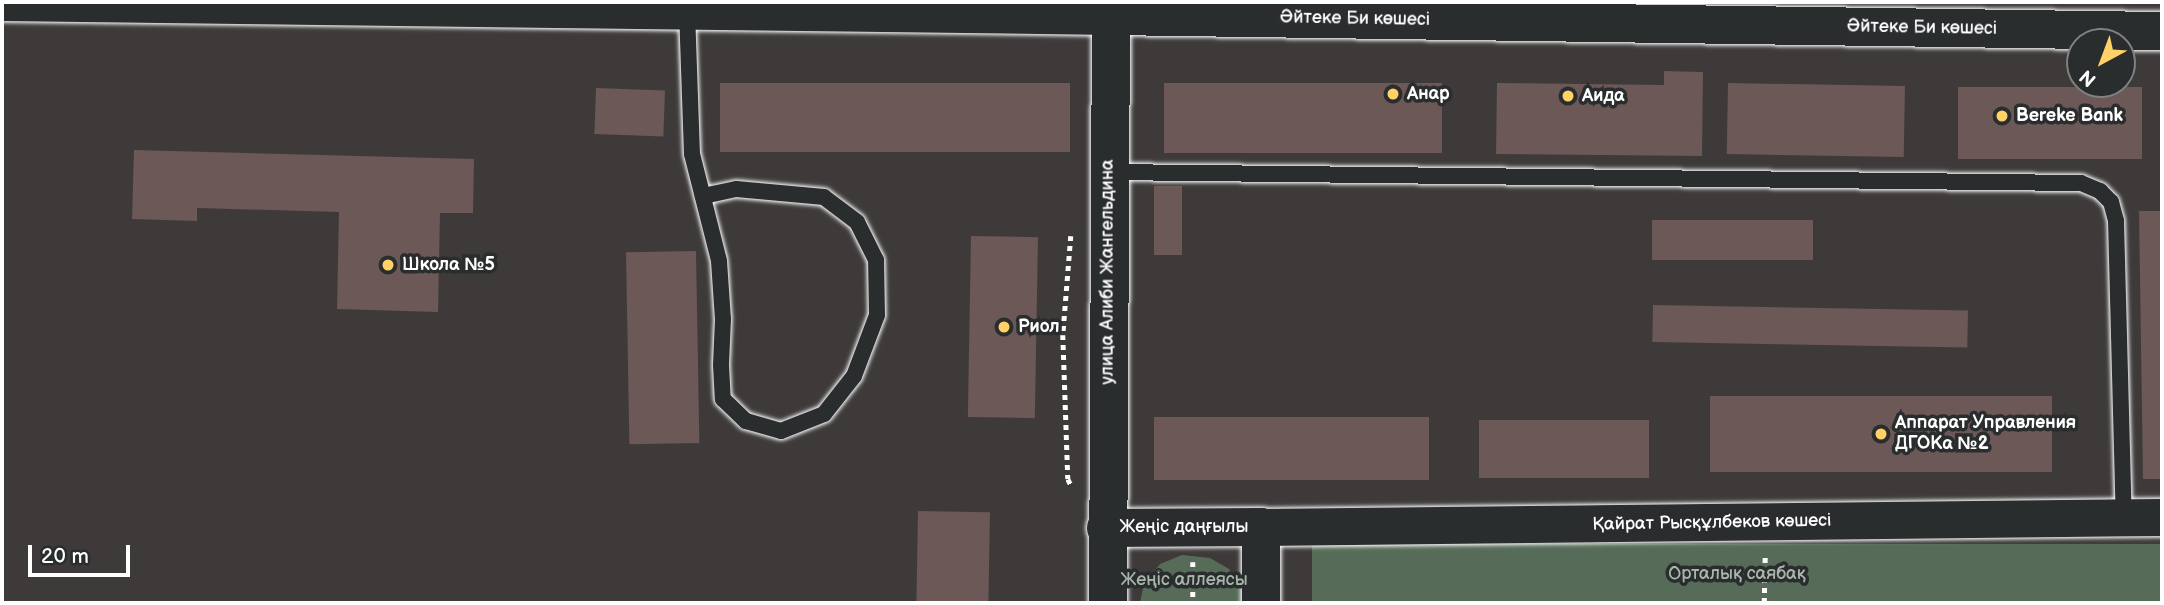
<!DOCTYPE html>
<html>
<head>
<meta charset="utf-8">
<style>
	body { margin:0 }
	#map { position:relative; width:2164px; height:605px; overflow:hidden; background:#3e3a3a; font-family:"Balsamiq Sans",sans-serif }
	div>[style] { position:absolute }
	.green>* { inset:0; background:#566c58; transform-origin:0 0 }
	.building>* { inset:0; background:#6b5857; transform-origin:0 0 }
	.path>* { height:4.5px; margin-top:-2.25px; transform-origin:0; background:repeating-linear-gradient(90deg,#fff 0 5px,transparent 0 10px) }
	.roads { filter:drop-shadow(0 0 2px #fff) drop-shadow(0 0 2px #fff) }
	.service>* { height:16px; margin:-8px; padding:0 8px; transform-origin:8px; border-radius:8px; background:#2a2d2e }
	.tertiary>* { height:37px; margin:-18.5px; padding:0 18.5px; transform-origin:18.5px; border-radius:18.5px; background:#2a2d2e }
	.secondary>* { height:38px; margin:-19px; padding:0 19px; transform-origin:19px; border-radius:19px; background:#2a2d2e }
	.dots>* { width:19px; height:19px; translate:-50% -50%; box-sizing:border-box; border:4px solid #2a2d2e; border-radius:50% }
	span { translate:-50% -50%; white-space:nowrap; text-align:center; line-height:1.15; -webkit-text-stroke:7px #2a2d2e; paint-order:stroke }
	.street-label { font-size:18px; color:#fff }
	.poi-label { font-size:18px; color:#fff; font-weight:700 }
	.left { translate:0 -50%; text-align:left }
	.park-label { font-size:18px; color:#aab6ac }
	.frame { position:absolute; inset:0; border:4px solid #fff; pointer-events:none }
	.north { position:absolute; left:2066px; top:28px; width:70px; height:70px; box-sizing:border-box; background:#2a2d2e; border:2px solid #7f8182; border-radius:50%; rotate:221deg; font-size:19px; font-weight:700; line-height:28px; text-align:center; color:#fff }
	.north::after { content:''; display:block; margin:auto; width:24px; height:32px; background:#ffd166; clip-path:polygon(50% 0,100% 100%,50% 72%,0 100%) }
	.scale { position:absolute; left:28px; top:545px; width:102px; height:32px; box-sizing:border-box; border:4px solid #fff; border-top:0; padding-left:9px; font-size:21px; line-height:24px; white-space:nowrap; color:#fff; -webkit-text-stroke:5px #2a2d2e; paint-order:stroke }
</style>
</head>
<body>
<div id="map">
	<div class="green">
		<i style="left:2162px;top:544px;width:59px;height:850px;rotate:90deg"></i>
		<i style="clip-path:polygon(1182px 555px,1210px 558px,1229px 569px,1243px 593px,1243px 603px,1140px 603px,1144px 583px,1160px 564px)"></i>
	</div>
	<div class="building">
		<i style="clip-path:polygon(1664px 71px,1703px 72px,1702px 156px,1496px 154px,1497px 83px,1664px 85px)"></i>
		<i style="left:720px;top:83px;width:350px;height:69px"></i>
		<i style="left:1164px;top:83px;width:278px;height:70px"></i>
		<i style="left:1728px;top:83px;width:177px;height:71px;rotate:1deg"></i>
		<i style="left:1958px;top:87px;width:184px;height:72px"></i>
		<i style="left:596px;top:88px;width:69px;height:46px;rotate:2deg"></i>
		<i style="clip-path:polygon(134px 150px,474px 159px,473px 213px,440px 213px,438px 312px,337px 309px,339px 212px,197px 208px,197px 221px,132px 219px)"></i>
		<i style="left:1154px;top:186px;width:28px;height:69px"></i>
		<i style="clip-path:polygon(2139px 211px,2162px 211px,2162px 479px,2143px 479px)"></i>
		<i style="left:1813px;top:220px;width:40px;height:161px;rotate:90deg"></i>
		<i style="left:971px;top:236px;width:67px;height:181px;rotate:1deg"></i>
		<i style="left:696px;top:251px;width:192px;height:70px;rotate:89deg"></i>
		<i style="left:1653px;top:305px;width:315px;height:37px;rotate:1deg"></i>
		<i style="left:1710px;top:396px;width:342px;height:76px"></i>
		<i style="left:1154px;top:417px;width:275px;height:63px"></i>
		<i style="left:1479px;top:420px;width:170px;height:58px"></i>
		<i style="left:918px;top:511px;width:72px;height:92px;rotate:1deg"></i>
	</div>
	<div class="path">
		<i style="left:1071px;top:236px;width:99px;rotate:94.6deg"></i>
		<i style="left:1063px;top:335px;width:144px;rotate:88deg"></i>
		<i style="left:1068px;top:479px;width:7px;rotate:63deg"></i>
		<i style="left:1193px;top:562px;width:41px;rotate:90deg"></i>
		<i style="left:1764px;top:603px;width:48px;rotate:-88.8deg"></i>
	</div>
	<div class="roads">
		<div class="service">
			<i style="left:687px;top:11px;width:143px;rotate:88deg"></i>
			<i style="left:692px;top:154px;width:110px;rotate:75.8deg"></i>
			<i style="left:719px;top:261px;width:58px;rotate:86.1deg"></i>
			<i style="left:723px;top:319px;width:46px;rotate:92.5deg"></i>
			<i style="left:721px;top:365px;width:34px;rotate:87deg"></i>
			<i style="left:723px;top:399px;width:32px;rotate:44deg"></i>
			<i style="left:746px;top:421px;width:36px;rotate:16deg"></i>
			<i style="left:781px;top:431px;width:46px;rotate:-21.6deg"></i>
			<i style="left:824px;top:414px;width:48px;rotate:-51.7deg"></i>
			<i style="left:854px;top:376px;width:65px;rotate:-69.3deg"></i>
			<i style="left:877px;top:315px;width:55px;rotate:-91deg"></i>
			<i style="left:876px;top:260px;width:42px;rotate:-116.6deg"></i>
			<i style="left:857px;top:222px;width:41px;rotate:-142.9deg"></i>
			<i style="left:824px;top:197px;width:88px;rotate:-174.8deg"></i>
			<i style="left:736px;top:189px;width:34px;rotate:168deg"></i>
			<i style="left:1109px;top:172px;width:972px;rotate:0.65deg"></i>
			<i style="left:2081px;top:183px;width:21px;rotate:23deg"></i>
			<i style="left:2100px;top:191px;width:16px;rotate:45deg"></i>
			<i style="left:2111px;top:202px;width:20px;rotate:75deg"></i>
			<i style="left:2116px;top:221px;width:296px;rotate:88.5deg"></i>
		</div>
		<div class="tertiary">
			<i style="left:2px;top:2px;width:1109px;rotate:0.72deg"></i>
			<i style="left:1111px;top:16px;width:14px;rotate:-90deg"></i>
			<i style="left:1261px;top:527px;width:901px;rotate:-0.64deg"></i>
		</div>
		<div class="secondary">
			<i style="left:1106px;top:528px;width:155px;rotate:-0.4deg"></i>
			<i style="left:1261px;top:527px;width:76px;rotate:90deg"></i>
			<i style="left:1108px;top:603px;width:587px;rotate:-89.71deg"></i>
			<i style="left:1111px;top:16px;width:1051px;rotate:0.82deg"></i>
		</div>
	</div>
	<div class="dots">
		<i style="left:1393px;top:94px;background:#ffd166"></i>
		<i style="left:1568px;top:96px;background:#ffd166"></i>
		<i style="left:2002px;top:116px;background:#ffd166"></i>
		<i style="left:388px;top:265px;background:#ffd166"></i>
		<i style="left:1004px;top:327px;background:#ffd166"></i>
		<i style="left:1881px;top:434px;background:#ffd166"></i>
	</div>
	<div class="street-label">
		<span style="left:1355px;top:19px;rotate:1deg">Әйтеке Би көшесі</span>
		<span style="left:1922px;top:28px;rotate:1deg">Әйтеке Би көшесі</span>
		<span style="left:1108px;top:272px;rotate:-90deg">улица Алиби Жангельдина</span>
		<span style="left:1712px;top:523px;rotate:-1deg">Қайрат Рысқұлбеков көшесі</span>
		<span style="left:1184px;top:527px">Жеңіс даңғылы</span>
	</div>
	<div class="poi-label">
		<span class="left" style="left:1407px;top:94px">Анар</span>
		<span class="left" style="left:1582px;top:96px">Аида</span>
		<span class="left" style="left:2016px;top:116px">Bereke Bank</span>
		<span class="left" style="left:402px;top:265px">Школа №5</span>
		<span class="left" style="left:1018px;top:327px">Риол</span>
		<span class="left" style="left:1895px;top:434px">Аппарат Управления<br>ДГОКа №2</span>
	</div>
	<div class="park-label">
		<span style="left:1737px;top:574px">Орталық саябақ</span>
		<span style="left:1184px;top:580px">Жеңіс аллеясы</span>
	</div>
	<div class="frame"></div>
	<div class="north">N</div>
	<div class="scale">20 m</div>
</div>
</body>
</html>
